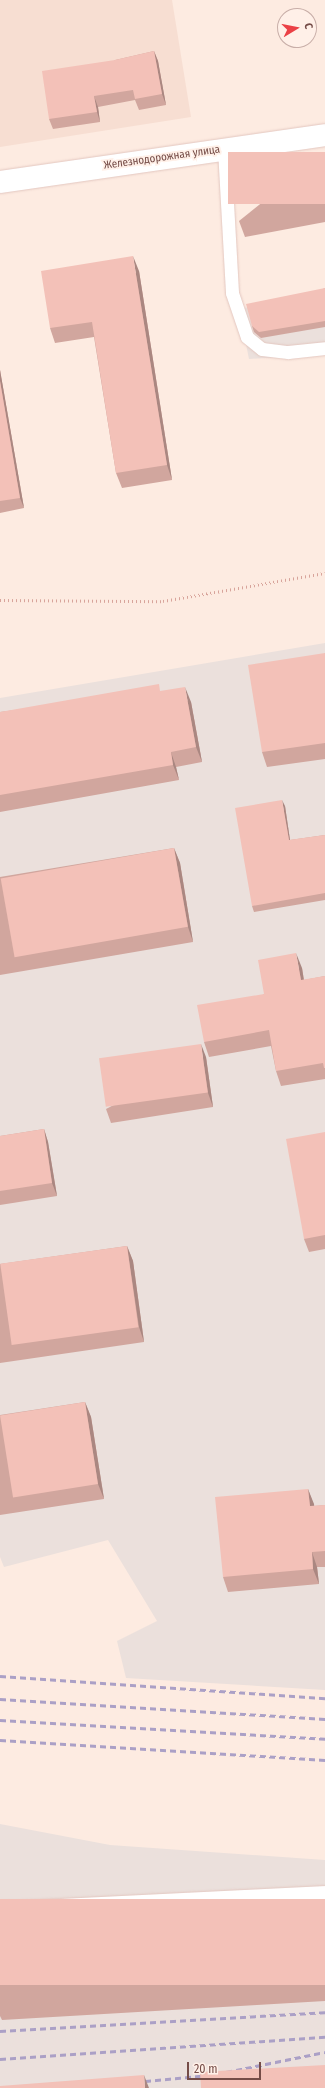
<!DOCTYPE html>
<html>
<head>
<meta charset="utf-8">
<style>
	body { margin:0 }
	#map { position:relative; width:325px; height:2088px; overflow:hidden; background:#fdebe1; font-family:"Fira Sans Condensed",sans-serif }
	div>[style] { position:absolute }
	.residential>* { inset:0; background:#f7ded2 }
	.industrial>* { inset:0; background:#ebe0dc }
	.path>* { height:2.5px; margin-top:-1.25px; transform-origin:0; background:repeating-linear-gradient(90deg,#d8a49b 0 1px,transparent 0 4px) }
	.roads { filter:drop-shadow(0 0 1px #e3c7c0) drop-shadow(0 0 1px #e3c7c0) }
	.service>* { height:13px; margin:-6.5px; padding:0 6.5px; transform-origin:6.5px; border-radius:6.5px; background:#fff }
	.minor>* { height:22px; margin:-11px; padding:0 11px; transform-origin:11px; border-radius:11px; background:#fff }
	.rail>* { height:3px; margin-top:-1.5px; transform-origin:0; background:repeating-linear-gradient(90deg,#aba0c6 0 6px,transparent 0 10px) }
	.wall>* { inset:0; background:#d1a69e }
	.shaded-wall>* { inset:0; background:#aa8781 }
	.building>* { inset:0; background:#f3c1b8; transform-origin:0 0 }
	span { translate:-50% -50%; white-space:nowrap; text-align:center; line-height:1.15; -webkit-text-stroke:3.5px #fff0e8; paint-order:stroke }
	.street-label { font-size:11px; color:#754c47 }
	.north { position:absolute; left:277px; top:8px; width:40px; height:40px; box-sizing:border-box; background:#fff0e8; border:1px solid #c8aea8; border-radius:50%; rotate:80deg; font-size:11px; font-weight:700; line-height:16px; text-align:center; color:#754c47 }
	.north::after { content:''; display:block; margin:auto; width:14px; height:18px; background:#eb4146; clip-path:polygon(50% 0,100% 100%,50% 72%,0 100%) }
	.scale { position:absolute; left:187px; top:2062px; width:74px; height:18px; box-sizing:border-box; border:2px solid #754c47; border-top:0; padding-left:5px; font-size:12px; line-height:14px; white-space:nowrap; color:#754c47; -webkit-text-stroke:3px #fff0e8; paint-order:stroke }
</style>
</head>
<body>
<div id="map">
	<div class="residential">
		<i style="clip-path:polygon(0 0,172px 0,191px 117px,0 147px)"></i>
	</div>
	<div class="industrial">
		<i style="clip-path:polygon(325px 293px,325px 354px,249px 359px,239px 309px)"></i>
		<i style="clip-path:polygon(325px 643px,325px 1690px,126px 1678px,117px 1641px,157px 1621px,108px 1540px,4px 1567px,0 1557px,0 698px)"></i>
		<i style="clip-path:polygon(0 1824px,110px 1845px,325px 1860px,325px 2088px,0 2088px)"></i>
	</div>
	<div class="path">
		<i style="left:0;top:600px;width:163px;rotate:0.4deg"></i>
		<i style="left:163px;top:601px;width:164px;rotate:-9.8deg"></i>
	</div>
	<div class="roads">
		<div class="service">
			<i style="left:224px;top:149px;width:144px;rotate:86.8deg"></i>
			<i style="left:232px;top:293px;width:46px;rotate:71.2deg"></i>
			<i style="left:247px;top:337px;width:19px;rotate:39deg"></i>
			<i style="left:262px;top:349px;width:26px;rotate:7deg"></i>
			<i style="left:288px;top:352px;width:37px;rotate:-6deg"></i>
			<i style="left:0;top:1908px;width:325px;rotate:-2.8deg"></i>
		</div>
		<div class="minor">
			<i style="left:0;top:182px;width:328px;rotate:-8.2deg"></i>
		</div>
	</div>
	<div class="rail">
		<i style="left:0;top:1676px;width:326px;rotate:3.9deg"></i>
		<i style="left:0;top:1699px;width:326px;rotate:3.5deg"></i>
		<i style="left:0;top:1720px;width:326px;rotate:3.3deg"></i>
		<i style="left:0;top:1740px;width:326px;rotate:3.5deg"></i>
		<i style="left:0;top:2031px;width:326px;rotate:-3.3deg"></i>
		<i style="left:0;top:2059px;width:326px;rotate:-3.9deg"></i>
		<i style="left:226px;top:2072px;width:101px;rotate:-11.4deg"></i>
		<i style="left:135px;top:2082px;width:75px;rotate:-5.3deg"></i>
	</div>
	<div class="wall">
		<i style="clip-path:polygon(154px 51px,158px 61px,166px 105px,139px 110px,135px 100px,98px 107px,100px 122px,53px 129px,49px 119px,115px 60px)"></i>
		<i style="clip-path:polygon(325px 152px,325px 222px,245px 237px,239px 221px)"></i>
		<i style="clip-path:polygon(139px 271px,172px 480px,122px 488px,116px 473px,94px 337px,55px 343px,50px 328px)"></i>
		<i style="clip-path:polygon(325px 288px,325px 327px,261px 338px,254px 332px,252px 326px)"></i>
		<i style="clip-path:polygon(0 370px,24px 508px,0 513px)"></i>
		<i style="clip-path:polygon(325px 653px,325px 759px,267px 767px,262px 752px)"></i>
		<i style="clip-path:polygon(162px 691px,191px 702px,202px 762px,176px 767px,179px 780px,0 812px,0 712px)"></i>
		<i style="clip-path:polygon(285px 806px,290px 840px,325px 835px,325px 900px,254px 912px,252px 906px)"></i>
		<i style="clip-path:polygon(174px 848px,180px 863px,193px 942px,0 975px,0 877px)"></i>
		<i style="clip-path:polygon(302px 968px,304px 980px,325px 976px,325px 1079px,281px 1086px,276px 1071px,271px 1046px,209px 1057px,204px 1042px,264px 994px)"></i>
		<i style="clip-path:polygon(206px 1057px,213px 1107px,111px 1123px,106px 1109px)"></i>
		<i style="clip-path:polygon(44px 1129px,48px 1142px,57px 1196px,0 1205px,0 1136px)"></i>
		<i style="clip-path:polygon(325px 1132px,325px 1249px,309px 1252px,304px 1239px)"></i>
		<i style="clip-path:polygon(127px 1246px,133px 1261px,144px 1342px,0 1363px,0 1264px)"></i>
		<i style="clip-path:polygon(85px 1402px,91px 1417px,104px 1499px,0 1515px,0 1415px)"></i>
		<i style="clip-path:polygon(308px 1489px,314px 1506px,325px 1505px,325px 1567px,317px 1567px,319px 1584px,228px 1592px,223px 1577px)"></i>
		<i style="clip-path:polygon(325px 1899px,325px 2001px,2px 2020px,0 2016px,0 1919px)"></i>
	</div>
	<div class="shaded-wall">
		<i style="clip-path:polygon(154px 51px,158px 61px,166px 105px,162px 94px)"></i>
		<i style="clip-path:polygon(94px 96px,98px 107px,100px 122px,97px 112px)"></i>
		<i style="clip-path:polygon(133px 256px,139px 271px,172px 480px,167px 465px)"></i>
		<i style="clip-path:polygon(0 370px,24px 508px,20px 498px,0 381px)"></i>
		<i style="clip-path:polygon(185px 687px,191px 702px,202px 762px,196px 747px)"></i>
		<i style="clip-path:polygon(171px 752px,176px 767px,179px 780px,173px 765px)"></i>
		<i style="clip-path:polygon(282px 800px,285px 806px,291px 847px,289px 840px)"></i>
		<i style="clip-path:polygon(174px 848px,180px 863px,193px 942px,188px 927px)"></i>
		<i style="clip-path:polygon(296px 953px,302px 968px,306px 995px,301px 980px)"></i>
		<i style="clip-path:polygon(201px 1044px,206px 1057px,213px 1107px,208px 1093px)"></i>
		<i style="clip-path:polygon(44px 1129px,48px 1142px,57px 1196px,52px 1183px)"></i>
		<i style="clip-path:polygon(127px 1246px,133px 1261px,144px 1342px,139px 1327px)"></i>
		<i style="clip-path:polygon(85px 1402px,91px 1417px,104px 1499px,98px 1484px)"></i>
		<i style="clip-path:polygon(308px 1489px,314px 1504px,316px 1521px,310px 1506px)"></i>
		<i style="clip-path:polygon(312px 1552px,317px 1567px,319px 1584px,313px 1569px)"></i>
		<i style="clip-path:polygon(144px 2075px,149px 2088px,145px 2088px)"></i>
	</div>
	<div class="building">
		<i style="clip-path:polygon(154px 51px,162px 94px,135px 99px,133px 90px,94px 96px,97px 112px,49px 119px,42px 71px,115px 60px)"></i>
		<i style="left:325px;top:152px;width:52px;height:97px;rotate:90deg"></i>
		<i style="clip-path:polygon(133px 256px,167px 465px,116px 473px,92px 322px,50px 328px,41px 271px)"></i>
		<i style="clip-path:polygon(325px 288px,325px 321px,259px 332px,252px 326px,246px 304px)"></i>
		<i style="clip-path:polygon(0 381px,20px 498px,0 501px)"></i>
		<i style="clip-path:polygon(325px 653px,325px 743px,262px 752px,248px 665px)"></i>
		<i style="clip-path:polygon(159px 684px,160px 691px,185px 687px,196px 747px,171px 752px,173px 765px,0 795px,0 712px)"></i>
		<i style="clip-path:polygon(282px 800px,289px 840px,325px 835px,325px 893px,252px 906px,235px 808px)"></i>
		<i style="left:174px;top:848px;width:80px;height:176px;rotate:80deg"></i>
		<i style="clip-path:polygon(296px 953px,301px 980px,325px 976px,325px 1068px,324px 1068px,323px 1063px,276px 1071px,269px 1030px,204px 1042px,197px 1005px,264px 994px,258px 960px)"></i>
		<i style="left:201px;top:1044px;width:49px;height:103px;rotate:82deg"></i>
		<i style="clip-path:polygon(44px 1129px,52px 1183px,0 1191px,0 1136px)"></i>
		<i style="clip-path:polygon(325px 1132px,325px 1235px,304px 1239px,286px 1139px)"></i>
		<i style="left:127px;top:1246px;width:82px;height:128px;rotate:82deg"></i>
		<i style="left:85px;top:1402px;width:83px;height:86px;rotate:81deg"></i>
		<i style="clip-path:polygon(308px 1489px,310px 1506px,325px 1505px,325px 1551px,312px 1552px,313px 1569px,223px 1577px,215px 1497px)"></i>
		<i style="left:325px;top:1899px;width:86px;height:326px;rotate:90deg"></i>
		<i style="clip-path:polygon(325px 2065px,325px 2088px,201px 2088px,200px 2072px)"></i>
		<i style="clip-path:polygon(144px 2075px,145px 2088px,0 2088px,0 2086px)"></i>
	</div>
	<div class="street-label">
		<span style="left:162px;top:158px;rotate:-8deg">Железнодорожная улица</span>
	</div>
	<div class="north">С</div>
	<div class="scale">20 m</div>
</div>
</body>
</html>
